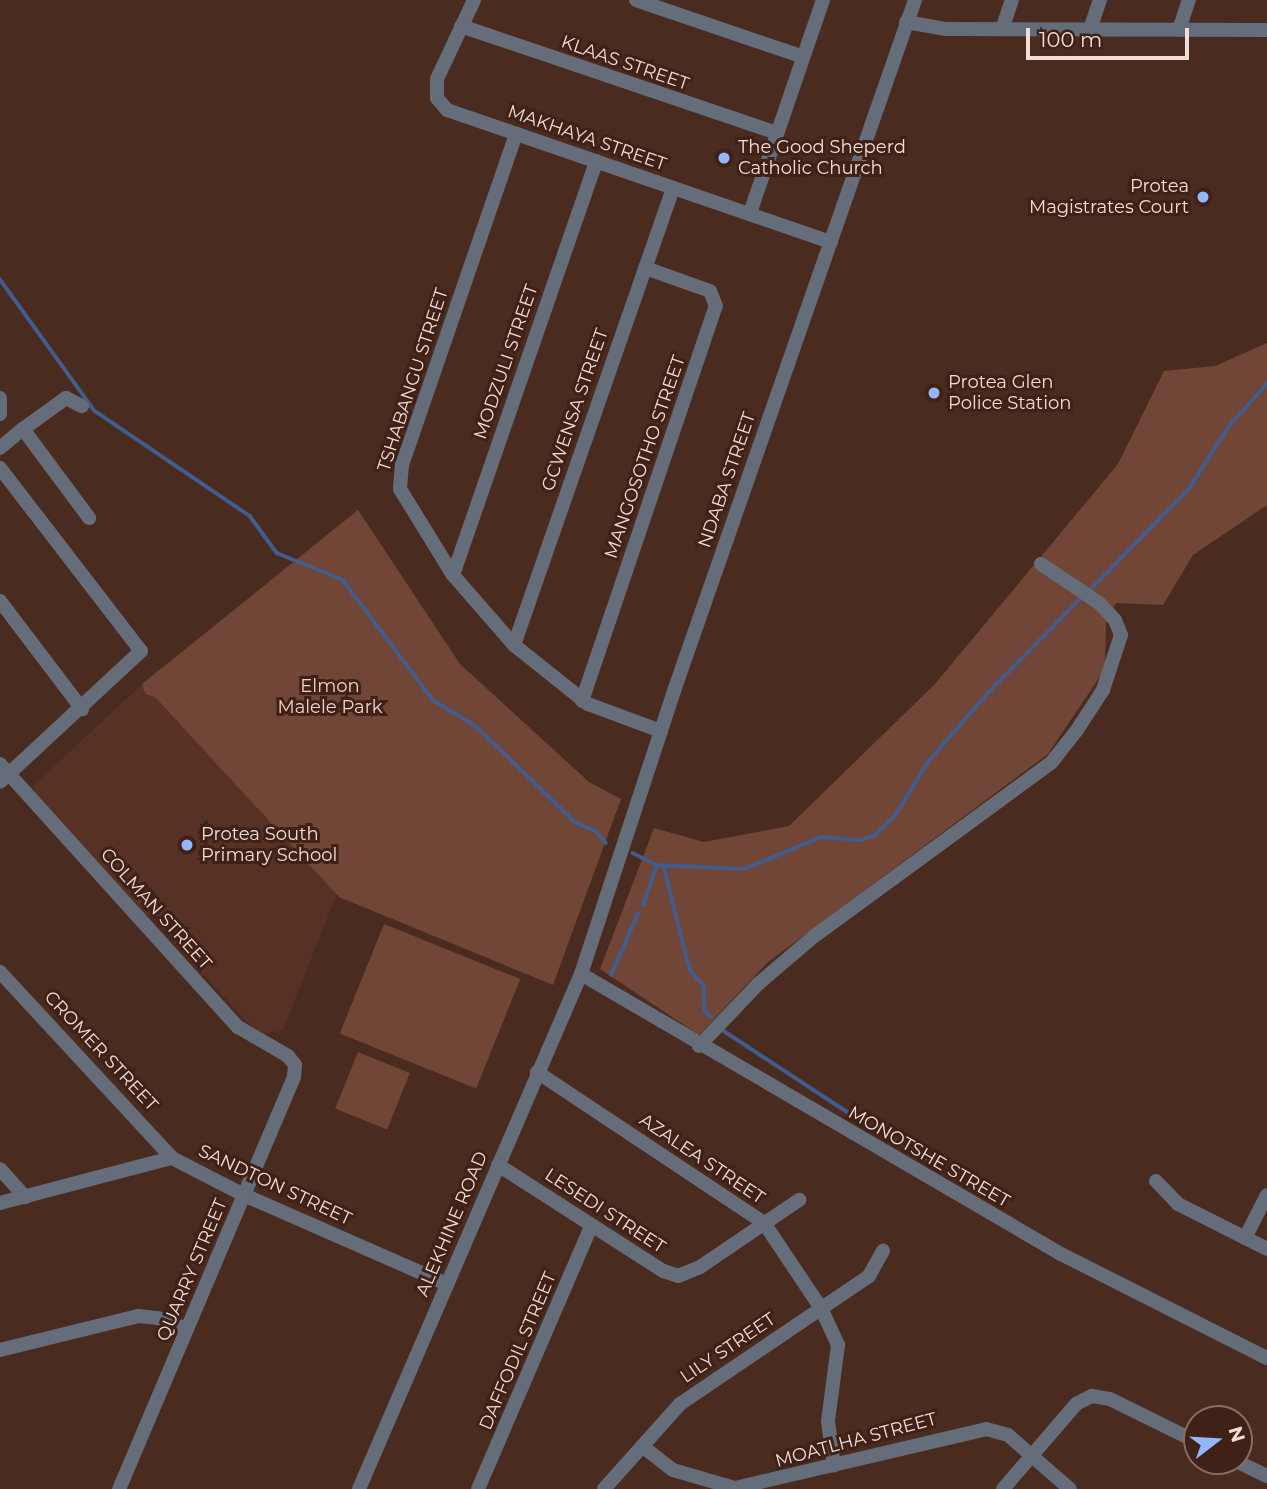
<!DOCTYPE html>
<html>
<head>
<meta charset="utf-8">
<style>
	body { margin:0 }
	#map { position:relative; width:1267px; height:1489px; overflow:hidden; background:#4a2b20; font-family:Montserrat,sans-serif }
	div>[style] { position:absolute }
	.built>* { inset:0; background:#573124 }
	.green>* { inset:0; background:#714637; transform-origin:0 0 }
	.stream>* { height:3.5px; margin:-1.75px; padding:0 1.75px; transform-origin:1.75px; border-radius:1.75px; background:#415c8d }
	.minor>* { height:14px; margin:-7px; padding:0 7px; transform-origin:7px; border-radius:7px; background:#656d7a }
	.dots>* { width:19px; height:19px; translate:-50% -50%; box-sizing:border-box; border:4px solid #3f2117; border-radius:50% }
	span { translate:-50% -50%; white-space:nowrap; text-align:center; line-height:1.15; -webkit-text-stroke:6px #3f2117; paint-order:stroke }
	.street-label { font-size:18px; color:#f2ddd6 }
	.poi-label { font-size:18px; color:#f2ddd6 }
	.left { translate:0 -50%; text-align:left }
	.right { translate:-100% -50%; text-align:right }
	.park-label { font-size:18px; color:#f6d0c3 }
	.north { position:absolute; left:1183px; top:1405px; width:70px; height:70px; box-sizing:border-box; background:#3f2117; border:2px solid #876c63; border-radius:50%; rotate:73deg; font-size:19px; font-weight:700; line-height:28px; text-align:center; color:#f2ddd6 }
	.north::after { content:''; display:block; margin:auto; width:24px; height:32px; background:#92b7fd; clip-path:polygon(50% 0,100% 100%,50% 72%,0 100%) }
	.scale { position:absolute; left:1026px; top:28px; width:163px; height:32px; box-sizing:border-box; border:4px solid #f2ddd6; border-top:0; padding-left:9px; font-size:21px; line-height:24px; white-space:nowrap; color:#f2ddd6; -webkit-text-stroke:5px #3f2117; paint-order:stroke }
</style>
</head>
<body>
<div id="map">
	<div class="built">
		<i style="clip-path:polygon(142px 684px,145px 693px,155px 697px,337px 893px,283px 1030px,260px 1035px,176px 946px,156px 917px,149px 917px,37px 796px,33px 786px)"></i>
	</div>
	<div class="green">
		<i style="clip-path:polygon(1267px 343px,1267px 505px,1193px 555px,1163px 605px,1116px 603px,1106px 623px,1105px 669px,1048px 754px,768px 962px,699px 1035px,600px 969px,654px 828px,704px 842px,789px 826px,935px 684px,1118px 464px,1164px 371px,1215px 366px)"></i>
		<i style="clip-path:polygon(358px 510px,460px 664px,589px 782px,621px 799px,553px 985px,339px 897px,155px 697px,145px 694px,142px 684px)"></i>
		<i style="left:384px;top:924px;width:147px;height:118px;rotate:22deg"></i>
		<i style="left:358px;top:1052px;width:56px;height:61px;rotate:22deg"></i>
	</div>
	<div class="stream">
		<i style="left:0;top:279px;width:163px;rotate:54.3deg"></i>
		<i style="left:95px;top:411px;width:187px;rotate:34.1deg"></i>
		<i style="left:250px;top:516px;width:46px;rotate:53.9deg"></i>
		<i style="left:277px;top:553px;width:71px;rotate:22.2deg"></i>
		<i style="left:343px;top:580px;width:150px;rotate:53.1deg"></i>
		<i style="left:433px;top:700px;width:52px;rotate:31.5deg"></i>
		<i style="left:477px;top:727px;width:136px;rotate:44.1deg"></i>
		<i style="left:575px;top:822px;width:24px;rotate:24deg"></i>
		<i style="left:597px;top:832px;width:14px;rotate:51deg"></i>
		<i style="left:1089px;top:591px;width:143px;rotate:-45.6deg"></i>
		<i style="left:1189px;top:489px;width:75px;rotate:-57.6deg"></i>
		<i style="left:1229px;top:426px;width:57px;rotate:-47.9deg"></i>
		<i style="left:633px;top:853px;width:27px;rotate:27deg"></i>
		<i style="left:657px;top:865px;width:87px;rotate:2.6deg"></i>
		<i style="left:744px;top:869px;width:84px;rotate:-22.3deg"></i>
		<i style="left:822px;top:837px;width:38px;rotate:5deg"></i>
		<i style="left:860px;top:840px;width:15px;rotate:-16deg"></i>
		<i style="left:874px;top:836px;width:29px;rotate:-44deg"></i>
		<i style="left:895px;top:816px;width:63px;rotate:-58.6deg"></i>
		<i style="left:928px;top:762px;width:91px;rotate:-49deg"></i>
		<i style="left:988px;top:693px;width:136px;rotate:-45.6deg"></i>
		<i style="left:664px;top:866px;width:92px;rotate:76.1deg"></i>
		<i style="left:686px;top:955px;width:19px;rotate:72deg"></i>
		<i style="left:692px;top:973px;width:17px;rotate:45deg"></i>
		<i style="left:704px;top:985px;width:25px;rotate:88deg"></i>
		<i style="left:705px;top:1010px;width:9px;rotate:49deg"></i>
		<i style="left:643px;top:905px;width:42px;rotate:-70.7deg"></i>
		<i style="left:611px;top:975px;width:67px;rotate:-66.1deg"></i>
		<i style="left:724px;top:1031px;width:168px;rotate:33.3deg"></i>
		<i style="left:864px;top:1123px;width:87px;rotate:29.5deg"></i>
	</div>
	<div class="minor">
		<i style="left:474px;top:0;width:87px;rotate:115.1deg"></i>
		<i style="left:437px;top:79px;width:19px;rotate:90deg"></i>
		<i style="left:437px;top:98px;width:16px;rotate:50deg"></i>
		<i style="left:447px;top:110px;width:406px;rotate:19deg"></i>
		<i style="left:636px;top:0;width:176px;rotate:18.8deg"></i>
		<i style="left:906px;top:22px;width:41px;rotate:9.9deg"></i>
		<i style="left:946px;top:29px;width:321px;rotate:0.2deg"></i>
		<i style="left:461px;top:26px;width:334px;rotate:18.7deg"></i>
		<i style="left:1002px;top:29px;width:31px;rotate:-71deg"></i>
		<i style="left:1090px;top:29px;width:31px;rotate:-71deg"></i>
		<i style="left:1179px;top:30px;width:32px;rotate:-72deg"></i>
		<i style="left:516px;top:134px;width:350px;rotate:109deg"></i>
		<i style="left:402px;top:465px;width:24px;rotate:95deg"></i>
		<i style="left:400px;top:489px;width:101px;rotate:58.4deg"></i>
		<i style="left:453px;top:575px;width:93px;rotate:48.9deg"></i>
		<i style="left:514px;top:645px;width:95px;rotate:38.6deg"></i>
		<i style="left:588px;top:704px;width:78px;rotate:20.3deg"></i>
		<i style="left:750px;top:213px;width:225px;rotate:-71.1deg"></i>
		<i style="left:0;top:398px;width:16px;rotate:90deg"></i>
		<i style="left:23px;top:429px;width:53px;rotate:-35.8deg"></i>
		<i style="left:66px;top:398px;width:18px;rotate:27deg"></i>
		<i style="left:0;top:448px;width:30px;rotate:-40deg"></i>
		<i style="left:23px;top:429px;width:111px;rotate:53.4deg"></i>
		<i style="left:0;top:468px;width:231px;rotate:52.4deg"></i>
		<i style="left:141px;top:651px;width:192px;rotate:137.1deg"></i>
		<i style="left:453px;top:575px;width:438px;rotate:-70.9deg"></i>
		<i style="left:0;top:601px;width:136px;rotate:52.8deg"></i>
		<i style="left:514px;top:645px;width:484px;rotate:-70.8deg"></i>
		<i style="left:582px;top:701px;width:417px;rotate:-71.3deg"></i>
		<i style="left:716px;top:306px;width:16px;rotate:-112deg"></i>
		<i style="left:710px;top:291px;width:69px;rotate:-160.5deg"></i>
		<i style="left:0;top:764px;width:355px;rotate:47.9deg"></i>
		<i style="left:238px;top:1027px;width:58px;rotate:30.1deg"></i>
		<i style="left:288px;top:1056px;width:11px;rotate:52deg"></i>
		<i style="left:295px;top:1065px;width:12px;rotate:95deg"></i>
		<i style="left:294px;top:1077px;width:448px;rotate:113deg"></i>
		<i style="left:0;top:972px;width:253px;rotate:47.2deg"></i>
		<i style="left:172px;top:1158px;width:81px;rotate:27.2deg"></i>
		<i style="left:244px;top:1195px;width:222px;rotate:23.7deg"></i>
		<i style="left:581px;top:974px;width:556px;rotate:30.26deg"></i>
		<i style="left:1061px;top:1254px;width:231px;rotate:26.8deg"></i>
		<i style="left:699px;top:1046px;width:86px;rotate:-46.4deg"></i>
		<i style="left:758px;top:984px;width:72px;rotate:-40.5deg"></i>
		<i style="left:813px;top:937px;width:295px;rotate:-36.2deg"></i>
		<i style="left:1051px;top:763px;width:42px;rotate:-51.8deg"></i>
		<i style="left:1077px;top:730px;width:48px;rotate:-57deg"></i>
		<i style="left:1103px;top:690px;width:58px;rotate:-71.9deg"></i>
		<i style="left:1121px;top:635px;width:16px;rotate:-112deg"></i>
		<i style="left:1115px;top:620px;width:23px;rotate:-133deg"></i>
		<i style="left:1099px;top:603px;width:70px;rotate:-146.1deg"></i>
		<i style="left:537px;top:1072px;width:273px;rotate:33.6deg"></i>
		<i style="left:764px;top:1223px;width:102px;rotate:56.2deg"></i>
		<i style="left:821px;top:1308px;width:41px;rotate:65.3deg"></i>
		<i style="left:838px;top:1345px;width:77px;rotate:97.5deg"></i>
		<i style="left:828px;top:1421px;width:45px;rotate:82.4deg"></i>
		<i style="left:498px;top:1165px;width:196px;rotate:32.7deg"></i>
		<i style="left:663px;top:1271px;width:16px;rotate:18deg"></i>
		<i style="left:678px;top:1276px;width:24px;rotate:-22deg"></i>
		<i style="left:700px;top:1267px;width:120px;rotate:-34.1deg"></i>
		<i style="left:0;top:1169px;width:38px;rotate:48deg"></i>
		<i style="left:1156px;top:1181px;width:32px;rotate:46deg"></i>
		<i style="left:1178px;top:1204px;width:100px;rotate:26.8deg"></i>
		<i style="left:0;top:1203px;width:178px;rotate:-14.7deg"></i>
		<i style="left:1245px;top:1238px;width:48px;rotate:-62.9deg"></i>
		<i style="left:0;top:1350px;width:142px;rotate:-13.8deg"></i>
		<i style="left:138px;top:1316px;width:20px;rotate:6deg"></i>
		<i style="left:158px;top:1318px;width:31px;rotate:21deg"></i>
		<i style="left:642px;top:1446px;width:39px;rotate:38deg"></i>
		<i style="left:673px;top:1470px;width:65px;rotate:16.2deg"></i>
		<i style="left:735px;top:1488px;width:258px;rotate:-13.2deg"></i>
		<i style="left:986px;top:1429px;width:23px;rotate:15deg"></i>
		<i style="left:1008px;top:1435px;width:82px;rotate:41.1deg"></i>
		<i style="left:1236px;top:1461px;width:34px;rotate:26deg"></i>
		<i style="left:359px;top:1489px;width:561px;rotate:-66.68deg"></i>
		<i style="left:581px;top:974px;width:301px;rotate:-71.8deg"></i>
		<i style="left:675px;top:688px;width:729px;rotate:-70.77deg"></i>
		<i style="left:478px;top:1489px;width:286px;rotate:-66.7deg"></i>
		<i style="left:604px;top:1489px;width:114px;rotate:-48.2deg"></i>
		<i style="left:680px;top:1404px;width:228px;rotate:-34.1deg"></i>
		<i style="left:869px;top:1276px;width:29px;rotate:-61deg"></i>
		<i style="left:1003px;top:1489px;width:112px;rotate:-49.3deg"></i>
		<i style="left:1076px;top:1404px;width:18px;rotate:-27deg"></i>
		<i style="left:1092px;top:1396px;width:18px;rotate:9deg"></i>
		<i style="left:1110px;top:1399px;width:97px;rotate:26.3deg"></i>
	</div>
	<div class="dots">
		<i style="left:724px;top:158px;background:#92b7fd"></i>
		<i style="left:1203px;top:197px;background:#92b7fd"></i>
		<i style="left:934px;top:393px;background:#92b7fd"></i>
		<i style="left:187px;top:845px;background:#92b7fd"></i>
	</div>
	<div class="street-label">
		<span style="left:625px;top:63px;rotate:19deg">KLAAS STREET</span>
		<span style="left:587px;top:138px;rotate:19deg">MAKHAYA STREET</span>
		<span style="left:506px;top:362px;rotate:-71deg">MODZULI STREET</span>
		<span style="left:413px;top:380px;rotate:-72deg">TSHABANGU STREET</span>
		<span style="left:575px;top:410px;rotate:-71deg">GCWENSA STREET</span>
		<span style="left:645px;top:457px;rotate:-71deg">MANGOSOTHO STREET</span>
		<span style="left:727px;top:480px;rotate:-71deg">NDABA STREET</span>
		<span style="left:156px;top:909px;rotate:48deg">COLMAN STREET</span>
		<span style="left:101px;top:1051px;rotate:47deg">CROMER STREET</span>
		<span style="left:929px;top:1157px;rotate:30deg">MONOTSHE STREET</span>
		<span style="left:702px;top:1159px;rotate:34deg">AZALEA STREET</span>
		<span style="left:275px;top:1185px;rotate:25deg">SANDTON STREET</span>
		<span style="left:605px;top:1211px;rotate:33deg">LESEDI STREET</span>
		<span style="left:452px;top:1224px;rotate:-67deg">ALEKHINE ROAD</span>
		<span style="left:192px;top:1270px;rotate:-67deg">QUARRY STREET</span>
		<span style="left:728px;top:1348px;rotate:-34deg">LILY STREET</span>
		<span style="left:518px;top:1351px;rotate:-67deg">DAFFODIL STREET</span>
		<span style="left:856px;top:1440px;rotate:-15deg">MOATLHA STREET</span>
	</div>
	<div class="poi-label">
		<span class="left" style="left:738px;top:158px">The Good Sheperd<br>Catholic Church</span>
		<span class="right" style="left:1189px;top:197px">Protea<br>Magistrates Court</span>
		<span class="left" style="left:948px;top:393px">Protea Glen<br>Police Station</span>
		<span class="left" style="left:201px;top:845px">Protea South<br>Primary School</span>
	</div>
	<div class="park-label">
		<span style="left:330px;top:697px">Elmon<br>Malele Park</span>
	</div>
	<div class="north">N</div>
	<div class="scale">100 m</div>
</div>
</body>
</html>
